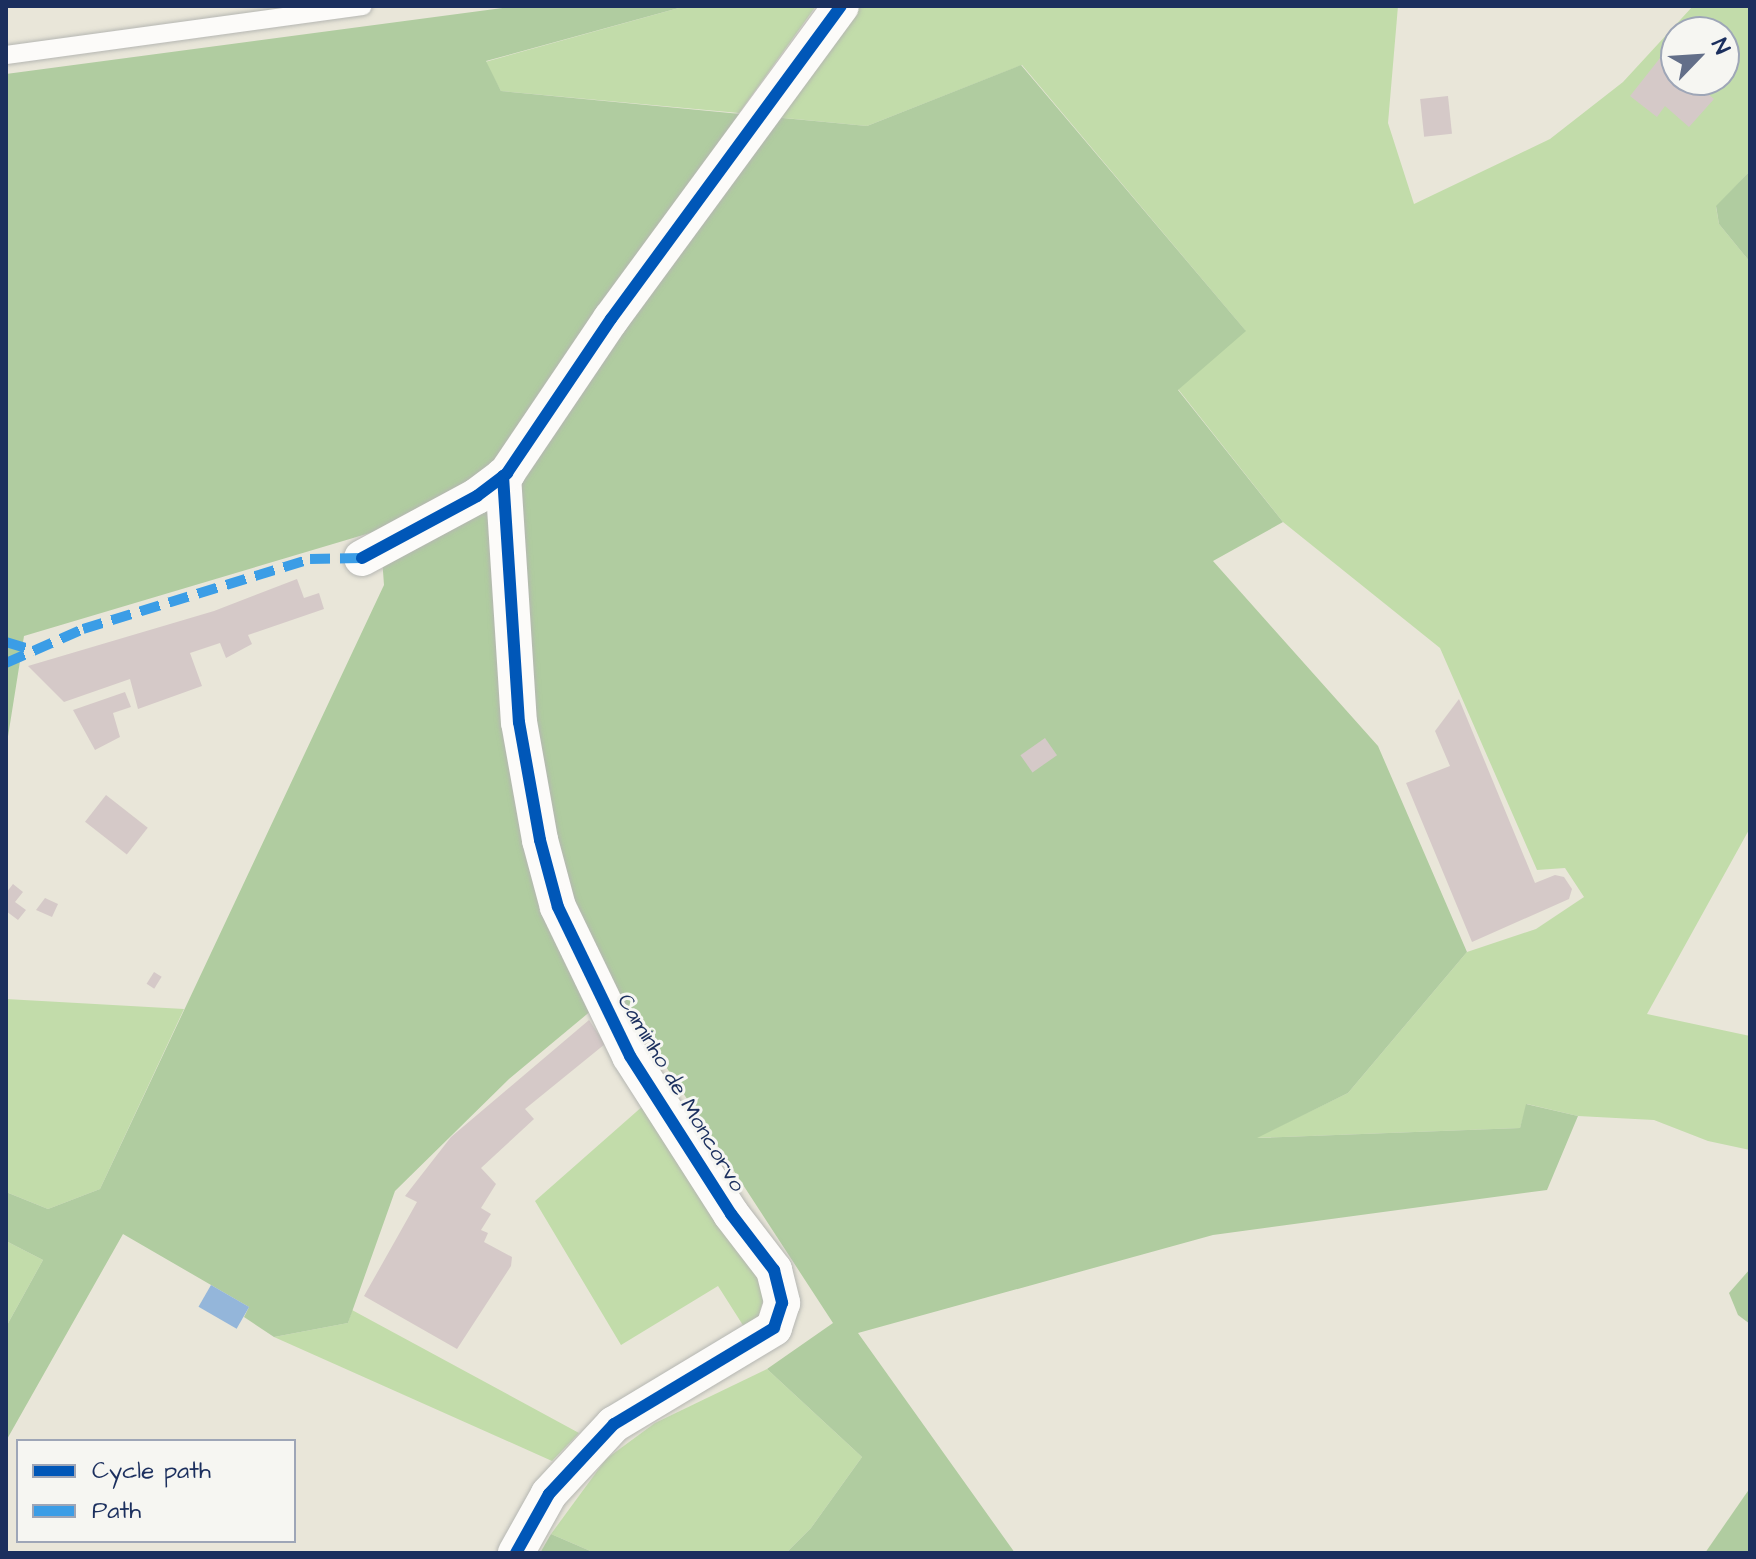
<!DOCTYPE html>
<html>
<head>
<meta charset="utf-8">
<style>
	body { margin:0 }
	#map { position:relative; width:1756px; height:1559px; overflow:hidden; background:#e9e6d9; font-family:"Architects Daughter",sans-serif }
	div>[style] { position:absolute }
	.green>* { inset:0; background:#c2dcaa }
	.forest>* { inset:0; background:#b0cca0 }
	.water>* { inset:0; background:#94b6da; transform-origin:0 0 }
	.building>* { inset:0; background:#d5c9c8; transform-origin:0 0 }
	.roads { filter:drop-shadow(0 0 2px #b5b6b2) drop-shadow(0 0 2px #b5b6b2) }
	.lane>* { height:18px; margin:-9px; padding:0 9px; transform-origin:9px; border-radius:9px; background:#fcfbf9 }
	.street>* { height:36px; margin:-18px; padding:0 18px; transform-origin:18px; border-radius:18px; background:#fcfbf9 }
	.quiet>* { height:10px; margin-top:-5px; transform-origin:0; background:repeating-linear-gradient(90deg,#3b9de6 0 20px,transparent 0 30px) }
	.cycleway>* { height:12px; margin:-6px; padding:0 6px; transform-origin:6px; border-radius:6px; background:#0057b8 }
	span { translate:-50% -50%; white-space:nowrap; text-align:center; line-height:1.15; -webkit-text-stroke:6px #f6f6f2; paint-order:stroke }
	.street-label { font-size:22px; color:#1b2f5e }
	.frame { position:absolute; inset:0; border:8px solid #1b2f5e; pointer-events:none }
	.legend { position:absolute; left:16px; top:1439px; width:280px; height:104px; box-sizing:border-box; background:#f6f6f2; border:2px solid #9ea6b7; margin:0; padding:10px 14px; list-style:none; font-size:24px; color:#1b2f5e }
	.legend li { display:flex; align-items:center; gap:16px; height:40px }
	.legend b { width:40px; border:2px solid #9ea6b7 }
	.north { position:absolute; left:1660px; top:16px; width:80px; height:80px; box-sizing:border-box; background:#f6f6f2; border:2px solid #9ea6b7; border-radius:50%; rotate:65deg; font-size:22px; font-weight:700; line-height:32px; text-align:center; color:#1b2f5e }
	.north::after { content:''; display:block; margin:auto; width:28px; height:36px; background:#636f89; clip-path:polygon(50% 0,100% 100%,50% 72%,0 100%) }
</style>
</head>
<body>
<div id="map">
	<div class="green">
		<i style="clip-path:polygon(686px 6px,816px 6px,739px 113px,501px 91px,485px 62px)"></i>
		<i style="clip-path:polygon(evenodd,856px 6px,1398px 6px,1388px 123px,1414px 204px,1550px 139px,1623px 82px,1693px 6px,1750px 6px,1750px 171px,1716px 207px,1719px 224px,1750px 262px,1750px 828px,1647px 1014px,1750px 1036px,1750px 1150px,1708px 1141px,1654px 1120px,1578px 1116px,1527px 1104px,1520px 1128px,1255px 1138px,1348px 1093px,1467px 952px,1536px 929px,1584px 897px,1565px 868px,1537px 870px,1440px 648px,1283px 522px,1178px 389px,1245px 330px,1022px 65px,867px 126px,774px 117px,856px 6px,1676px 32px,1724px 32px,1724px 80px,1676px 80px,1676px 32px)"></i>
		<i style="clip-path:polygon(6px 999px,184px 1009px,100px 1189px,48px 1209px,6px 1192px)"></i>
		<i style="clip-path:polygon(644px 1105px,766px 1291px,756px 1324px,746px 1330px,718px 1286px,621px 1345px,535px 1201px)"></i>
		<i style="clip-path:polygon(6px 1241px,43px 1260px,6px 1327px)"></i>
		<i style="clip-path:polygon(352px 1310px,579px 1433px,552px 1461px,274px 1337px,348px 1323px)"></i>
		<i style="clip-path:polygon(767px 1369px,862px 1457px,811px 1528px,786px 1553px,595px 1553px,551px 1534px,606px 1459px,655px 1423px)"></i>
	</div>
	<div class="forest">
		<i style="clip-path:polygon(517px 6px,686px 6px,486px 61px,501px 91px,867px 126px,1021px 65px,1246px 331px,1178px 390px,1283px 522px,1213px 561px,1378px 746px,1467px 952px,1348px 1093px,1257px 1138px,1520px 1128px,1526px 1104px,1578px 1116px,1547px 1190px,1213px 1235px,858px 1333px,1015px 1553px,786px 1553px,811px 1528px,862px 1457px,767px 1369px,833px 1323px,616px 990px,509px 1079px,395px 1191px,348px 1323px,274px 1337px,244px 1317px,249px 1307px,123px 1234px,6px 1441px,6px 1327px,43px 1260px,6px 1241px,6px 1192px,48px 1209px,100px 1189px,384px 585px,380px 530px,24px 636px,6px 749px,6px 74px)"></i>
		<i style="clip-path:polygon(1750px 171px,1750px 262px,1719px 224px,1716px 206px)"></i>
		<i style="clip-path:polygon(1750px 1269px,1750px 1324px,1738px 1315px,1729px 1293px)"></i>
		<i style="clip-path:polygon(1750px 1488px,1750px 1553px,1705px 1553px)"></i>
		<i style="clip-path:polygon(551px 1534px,595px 1553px,540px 1553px)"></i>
	</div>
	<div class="water">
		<i style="left:211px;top:1285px;width:44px;height:25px;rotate:30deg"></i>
	</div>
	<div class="building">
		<i style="clip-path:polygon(1664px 53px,1676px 62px,1676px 80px,1692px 80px,1714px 99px,1689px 127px,1665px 106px,1657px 117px,1630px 96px)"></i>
		<i style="left:1448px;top:96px;width:38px;height:28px;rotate:84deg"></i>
		<i style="clip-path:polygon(297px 579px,304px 598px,319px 593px,324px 609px,248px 635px,252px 644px,226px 658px,220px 643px,190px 653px,202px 686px,138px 709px,130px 679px,64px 702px,28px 666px,214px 611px)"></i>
		<i style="clip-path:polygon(125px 692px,131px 707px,113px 713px,120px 737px,95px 750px,73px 710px)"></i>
		<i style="clip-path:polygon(1459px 699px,1535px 883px,1555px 875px,1564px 877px,1572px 889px,1569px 899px,1472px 942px,1406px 783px,1450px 766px,1435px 731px)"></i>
		<i style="left:1045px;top:738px;width:21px;height:30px;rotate:55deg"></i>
		<i style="left:106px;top:795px;width:53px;height:34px;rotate:38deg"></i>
		<i style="clip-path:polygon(13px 884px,23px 892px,15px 902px,26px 910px,18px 920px,6px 911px,6px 893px)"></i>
		<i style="clip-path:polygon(45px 898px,58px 904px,52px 917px,36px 910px)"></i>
		<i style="left:154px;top:972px;width:9px;height:14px;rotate:32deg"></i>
		<i style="clip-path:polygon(589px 1020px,605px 1044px,525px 1109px,534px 1119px,481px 1168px,496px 1184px,481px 1208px,491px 1214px,481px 1230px,488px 1233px,484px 1242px,512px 1257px,511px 1266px,457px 1349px,364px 1296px,417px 1202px,405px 1196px,451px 1137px)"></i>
	</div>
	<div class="roads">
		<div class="lane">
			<i style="left:6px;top:55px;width:360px;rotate:-7.8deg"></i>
		</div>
		<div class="street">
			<i style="left:503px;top:476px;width:247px;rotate:86.3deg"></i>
			<i style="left:519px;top:722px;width:120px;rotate:79.9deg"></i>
			<i style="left:540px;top:840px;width:69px;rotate:75deg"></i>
			<i style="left:558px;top:907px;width:165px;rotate:64.2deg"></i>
			<i style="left:630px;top:1056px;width:188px;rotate:57.4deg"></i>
			<i style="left:731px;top:1214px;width:71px;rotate:52.5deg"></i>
			<i style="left:774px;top:1270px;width:34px;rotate:76deg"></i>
			<i style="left:782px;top:1303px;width:26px;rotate:108deg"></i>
			<i style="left:774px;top:1328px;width:187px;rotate:149deg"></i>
			<i style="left:614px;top:1424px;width:96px;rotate:132.9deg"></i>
			<i style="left:549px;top:1494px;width:68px;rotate:119.2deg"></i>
			<i style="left:362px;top:558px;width:131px;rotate:-28.3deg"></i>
			<i style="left:477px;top:496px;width:38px;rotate:-37deg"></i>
			<i style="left:507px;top:473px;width:186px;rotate:-56deg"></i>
			<i style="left:611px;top:319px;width:388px;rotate:-53.7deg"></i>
		</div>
	</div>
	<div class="quiet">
		<i style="left:6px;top:642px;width:30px;rotate:17deg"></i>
		<i style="left:6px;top:663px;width:84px;rotate:-23.8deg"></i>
		<i style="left:83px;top:629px;width:238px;rotate:-17.1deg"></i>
		<i style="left:310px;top:559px;width:52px;rotate:-1.1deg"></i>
	</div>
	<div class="cycleway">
		<i style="left:503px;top:476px;width:247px;rotate:86.3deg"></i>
		<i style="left:519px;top:722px;width:120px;rotate:79.9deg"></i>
		<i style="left:540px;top:840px;width:69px;rotate:75deg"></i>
		<i style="left:558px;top:907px;width:165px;rotate:64.2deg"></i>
		<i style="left:630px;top:1056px;width:188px;rotate:57.4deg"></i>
		<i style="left:731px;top:1214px;width:71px;rotate:52.5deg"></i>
		<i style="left:774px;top:1270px;width:34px;rotate:76deg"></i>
		<i style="left:782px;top:1303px;width:26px;rotate:108deg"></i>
		<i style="left:774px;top:1328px;width:187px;rotate:149deg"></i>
		<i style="left:614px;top:1424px;width:96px;rotate:132.9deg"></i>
		<i style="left:549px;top:1494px;width:68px;rotate:119.2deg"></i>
		<i style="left:362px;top:558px;width:131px;rotate:-28.3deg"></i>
		<i style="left:477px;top:496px;width:38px;rotate:-37deg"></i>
		<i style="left:507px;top:473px;width:186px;rotate:-56deg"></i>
		<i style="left:611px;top:319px;width:388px;rotate:-53.7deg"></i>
	</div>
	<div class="street-label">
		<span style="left:681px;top:1093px;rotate:59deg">Caminho de Moncorvo</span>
	</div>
	<div class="frame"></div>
	<ul class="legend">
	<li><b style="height:10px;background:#0057b8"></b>Cycle path</li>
	<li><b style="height:10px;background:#3b9de6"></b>Path</li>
	</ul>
	<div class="north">N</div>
</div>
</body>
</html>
